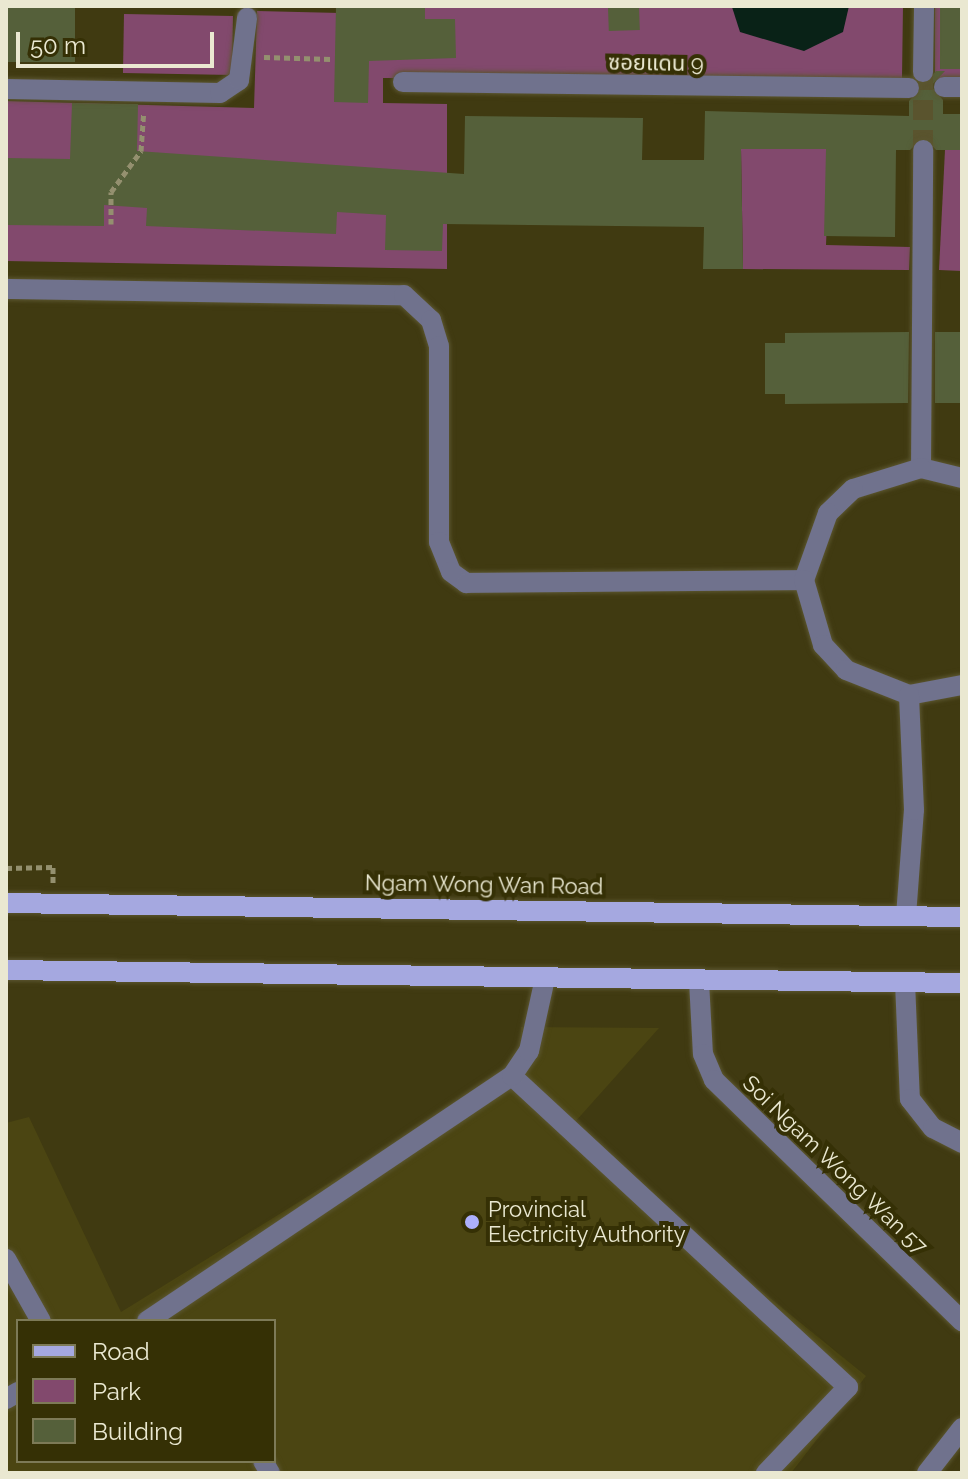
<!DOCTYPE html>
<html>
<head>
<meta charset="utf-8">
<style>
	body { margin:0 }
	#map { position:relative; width:968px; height:1479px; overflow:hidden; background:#403a11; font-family:Raleway,"Noto Sans Thai",sans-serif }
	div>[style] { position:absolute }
	.built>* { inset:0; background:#4b4512 }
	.green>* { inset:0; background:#82496d; transform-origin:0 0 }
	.water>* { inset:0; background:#092217 }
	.building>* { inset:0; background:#55603a; transform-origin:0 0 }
	.minor-tunnel>* { height:20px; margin-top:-10px; transform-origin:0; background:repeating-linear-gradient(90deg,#5a542e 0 20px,transparent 0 30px) }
	.path>* { height:5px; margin-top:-2.5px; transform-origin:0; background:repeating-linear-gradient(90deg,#94906f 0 6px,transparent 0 10px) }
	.roads { filter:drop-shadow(0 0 2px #5b5630) drop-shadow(0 0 2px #5b5630) }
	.minor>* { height:20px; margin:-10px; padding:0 10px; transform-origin:10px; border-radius:10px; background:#70728d }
	.major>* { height:20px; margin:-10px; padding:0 10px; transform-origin:10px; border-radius:10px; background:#a5a8e0 }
	.dots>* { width:22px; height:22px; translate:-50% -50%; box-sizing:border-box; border:4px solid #353005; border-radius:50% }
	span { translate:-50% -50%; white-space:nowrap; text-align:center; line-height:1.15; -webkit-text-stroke:8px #353005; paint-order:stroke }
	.street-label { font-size:22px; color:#eae8d1 }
	.poi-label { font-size:22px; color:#eae8d1 }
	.left { translate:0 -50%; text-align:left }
	.frame { position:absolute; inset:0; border:8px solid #eae8d1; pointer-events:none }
	.legend { position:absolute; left:16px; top:1319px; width:260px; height:144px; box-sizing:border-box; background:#353005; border:2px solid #7d7a57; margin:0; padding:10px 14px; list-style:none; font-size:24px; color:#eae8d1 }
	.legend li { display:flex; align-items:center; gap:16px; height:40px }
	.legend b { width:40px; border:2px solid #7d7a57 }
	.scale { position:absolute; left:16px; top:32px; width:198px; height:36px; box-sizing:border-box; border:4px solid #eae8d1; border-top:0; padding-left:10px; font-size:24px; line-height:28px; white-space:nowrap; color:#eae8d1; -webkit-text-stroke:6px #353005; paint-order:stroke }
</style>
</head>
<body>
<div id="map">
	<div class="built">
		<i style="clip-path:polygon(evenodd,521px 1027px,659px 1028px,566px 1132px,866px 1376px,791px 1473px,6px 1473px,6px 1123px,29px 1117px,121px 1312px,519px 1066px,521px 1027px,18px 1321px,274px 1321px,274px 1461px,18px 1461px,18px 1321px)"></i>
	</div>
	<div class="green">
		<i style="clip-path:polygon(341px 6px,903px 6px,902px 78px,383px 78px,383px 103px,447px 104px,447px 269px,6px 261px,6px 101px,254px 108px,257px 11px,340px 13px)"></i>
		<i style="left:935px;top:6px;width:27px;height:73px"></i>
		<i style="left:124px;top:14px;width:109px;height:59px;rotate:1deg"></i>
		<i style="clip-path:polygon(741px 149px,830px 149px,826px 245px,910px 247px,909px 270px,743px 269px)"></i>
		<i style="clip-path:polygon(945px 150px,962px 150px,962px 271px,939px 270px)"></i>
	</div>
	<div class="water">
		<i style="clip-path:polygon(849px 6px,843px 32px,804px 51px,740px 32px,732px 7px)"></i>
	</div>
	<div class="building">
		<i style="left:6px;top:6px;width:69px;height:56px"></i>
		<i style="clip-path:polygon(336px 6px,425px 6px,425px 19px,455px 19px,456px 58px,369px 61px,368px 103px,334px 102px)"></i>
		<i style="left:940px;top:6px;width:22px;height:63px"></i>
		<i style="left:639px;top:7px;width:23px;height:31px;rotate:88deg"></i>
		<i style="clip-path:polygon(936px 71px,945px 71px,931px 86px,943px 100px,943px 114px,962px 114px,962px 150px,936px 150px,924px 137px,910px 150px,896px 150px,895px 237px,824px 236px,826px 149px,741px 149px,743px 269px,703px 269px,704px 227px,443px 224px,442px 251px,385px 250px,386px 215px,337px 212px,336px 234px,146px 226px,147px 208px,104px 205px,104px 226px,6px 225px,6px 158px,70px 159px,72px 103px,138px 104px,137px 151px,464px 174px,465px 116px,643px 118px,642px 160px,704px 160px,705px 111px,909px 116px,909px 101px)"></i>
		<i style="clip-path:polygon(909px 332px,908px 403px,785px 404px,785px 394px,765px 394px,765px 343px,785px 343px,785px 333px)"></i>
		<i style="left:935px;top:332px;width:27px;height:71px"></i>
	</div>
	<div class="minor-tunnel">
		<i style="left:923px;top:150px;width:78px;rotate:-90deg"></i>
	</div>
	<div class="path">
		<i style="left:264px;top:57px;width:67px;rotate:1.7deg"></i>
		<i style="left:111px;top:224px;width:32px;rotate:-90deg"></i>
		<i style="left:111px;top:192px;width:51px;rotate:-53.8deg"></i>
		<i style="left:141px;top:151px;width:39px;rotate:-86deg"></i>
		<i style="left:6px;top:868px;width:47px;rotate:-1.2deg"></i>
		<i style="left:53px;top:867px;width:16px;rotate:90deg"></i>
	</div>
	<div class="roads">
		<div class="minor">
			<i style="left:923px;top:72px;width:66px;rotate:-89.1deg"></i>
			<i style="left:403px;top:82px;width:506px;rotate:0.68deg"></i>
			<i style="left:944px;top:87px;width:18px"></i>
			<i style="left:6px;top:89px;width:214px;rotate:1.1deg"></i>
			<i style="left:220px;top:93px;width:23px;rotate:-34deg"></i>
			<i style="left:239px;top:80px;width:63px;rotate:-82.6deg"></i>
			<i style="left:6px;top:289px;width:398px;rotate:0.9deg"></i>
			<i style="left:404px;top:295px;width:37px;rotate:43deg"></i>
			<i style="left:431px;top:320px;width:27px;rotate:73deg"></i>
			<i style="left:439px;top:346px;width:196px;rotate:90deg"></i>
			<i style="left:439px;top:542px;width:32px;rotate:68deg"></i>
			<i style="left:451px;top:572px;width:19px;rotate:36deg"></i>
			<i style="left:466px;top:583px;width:338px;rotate:-0.5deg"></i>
			<i style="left:921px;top:468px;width:318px;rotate:-89.6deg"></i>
			<i style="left:962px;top:478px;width:42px;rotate:-166.3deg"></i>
			<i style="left:921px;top:468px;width:71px;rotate:162.8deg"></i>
			<i style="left:853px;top:489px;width:35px;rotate:136deg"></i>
			<i style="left:828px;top:513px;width:71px;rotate:109.7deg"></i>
			<i style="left:804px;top:580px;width:68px;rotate:73.7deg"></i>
			<i style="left:823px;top:645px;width:34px;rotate:47deg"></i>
			<i style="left:846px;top:670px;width:68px;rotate:21.6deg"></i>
			<i style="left:909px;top:695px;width:54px;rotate:-10.7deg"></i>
			<i style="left:906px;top:916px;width:106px;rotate:-85.7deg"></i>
			<i style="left:914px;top:810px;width:115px;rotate:-92.5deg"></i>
			<i style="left:699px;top:981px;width:73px;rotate:86.9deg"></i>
			<i style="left:703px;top:1054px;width:28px;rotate:67deg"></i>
			<i style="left:714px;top:1080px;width:346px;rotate:44.2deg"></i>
			<i style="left:905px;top:982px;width:117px;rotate:87.6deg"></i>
			<i style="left:910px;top:1099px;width:37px;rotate:52deg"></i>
			<i style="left:933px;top:1128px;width:33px;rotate:27deg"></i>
			<i style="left:512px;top:1076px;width:458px;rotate:42.8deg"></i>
			<i style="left:848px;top:1387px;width:119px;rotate:133.6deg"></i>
			<i style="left:6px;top:1259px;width:71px;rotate:60.6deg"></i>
			<i style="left:147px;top:1321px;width:440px;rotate:-33.9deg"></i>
			<i style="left:512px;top:1076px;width:30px;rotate:-56deg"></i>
			<i style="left:529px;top:1051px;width:75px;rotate:-77.6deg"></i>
			<i style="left:6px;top:1399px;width:14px;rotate:-30deg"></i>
			<i style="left:263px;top:1461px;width:14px;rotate:60deg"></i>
			<i style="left:927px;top:1473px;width:57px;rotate:-52.1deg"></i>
		</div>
		<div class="major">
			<i style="left:6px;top:903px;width:956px;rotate:0.84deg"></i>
			<i style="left:6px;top:970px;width:956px;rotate:0.78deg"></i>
		</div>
	</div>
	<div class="dots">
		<i style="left:472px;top:1222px;background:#acaffb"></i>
	</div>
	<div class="street-label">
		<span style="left:656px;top:63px;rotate:1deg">ซอยแดน 9</span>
		<span style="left:484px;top:885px;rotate:1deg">Ngam Wong Wan Road</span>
		<span style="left:835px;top:1165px;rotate:44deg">Soi Ngam Wong Wan 57</span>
	</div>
	<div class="poi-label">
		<span class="left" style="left:488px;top:1222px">Provincial<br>Electricity Authority</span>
	</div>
	<div class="frame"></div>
	<ul class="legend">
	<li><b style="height:10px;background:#a5a8e0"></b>Road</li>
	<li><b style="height:22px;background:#82496d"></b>Park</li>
	<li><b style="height:22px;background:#55603a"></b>Building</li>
	</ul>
	<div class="scale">50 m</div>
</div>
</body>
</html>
